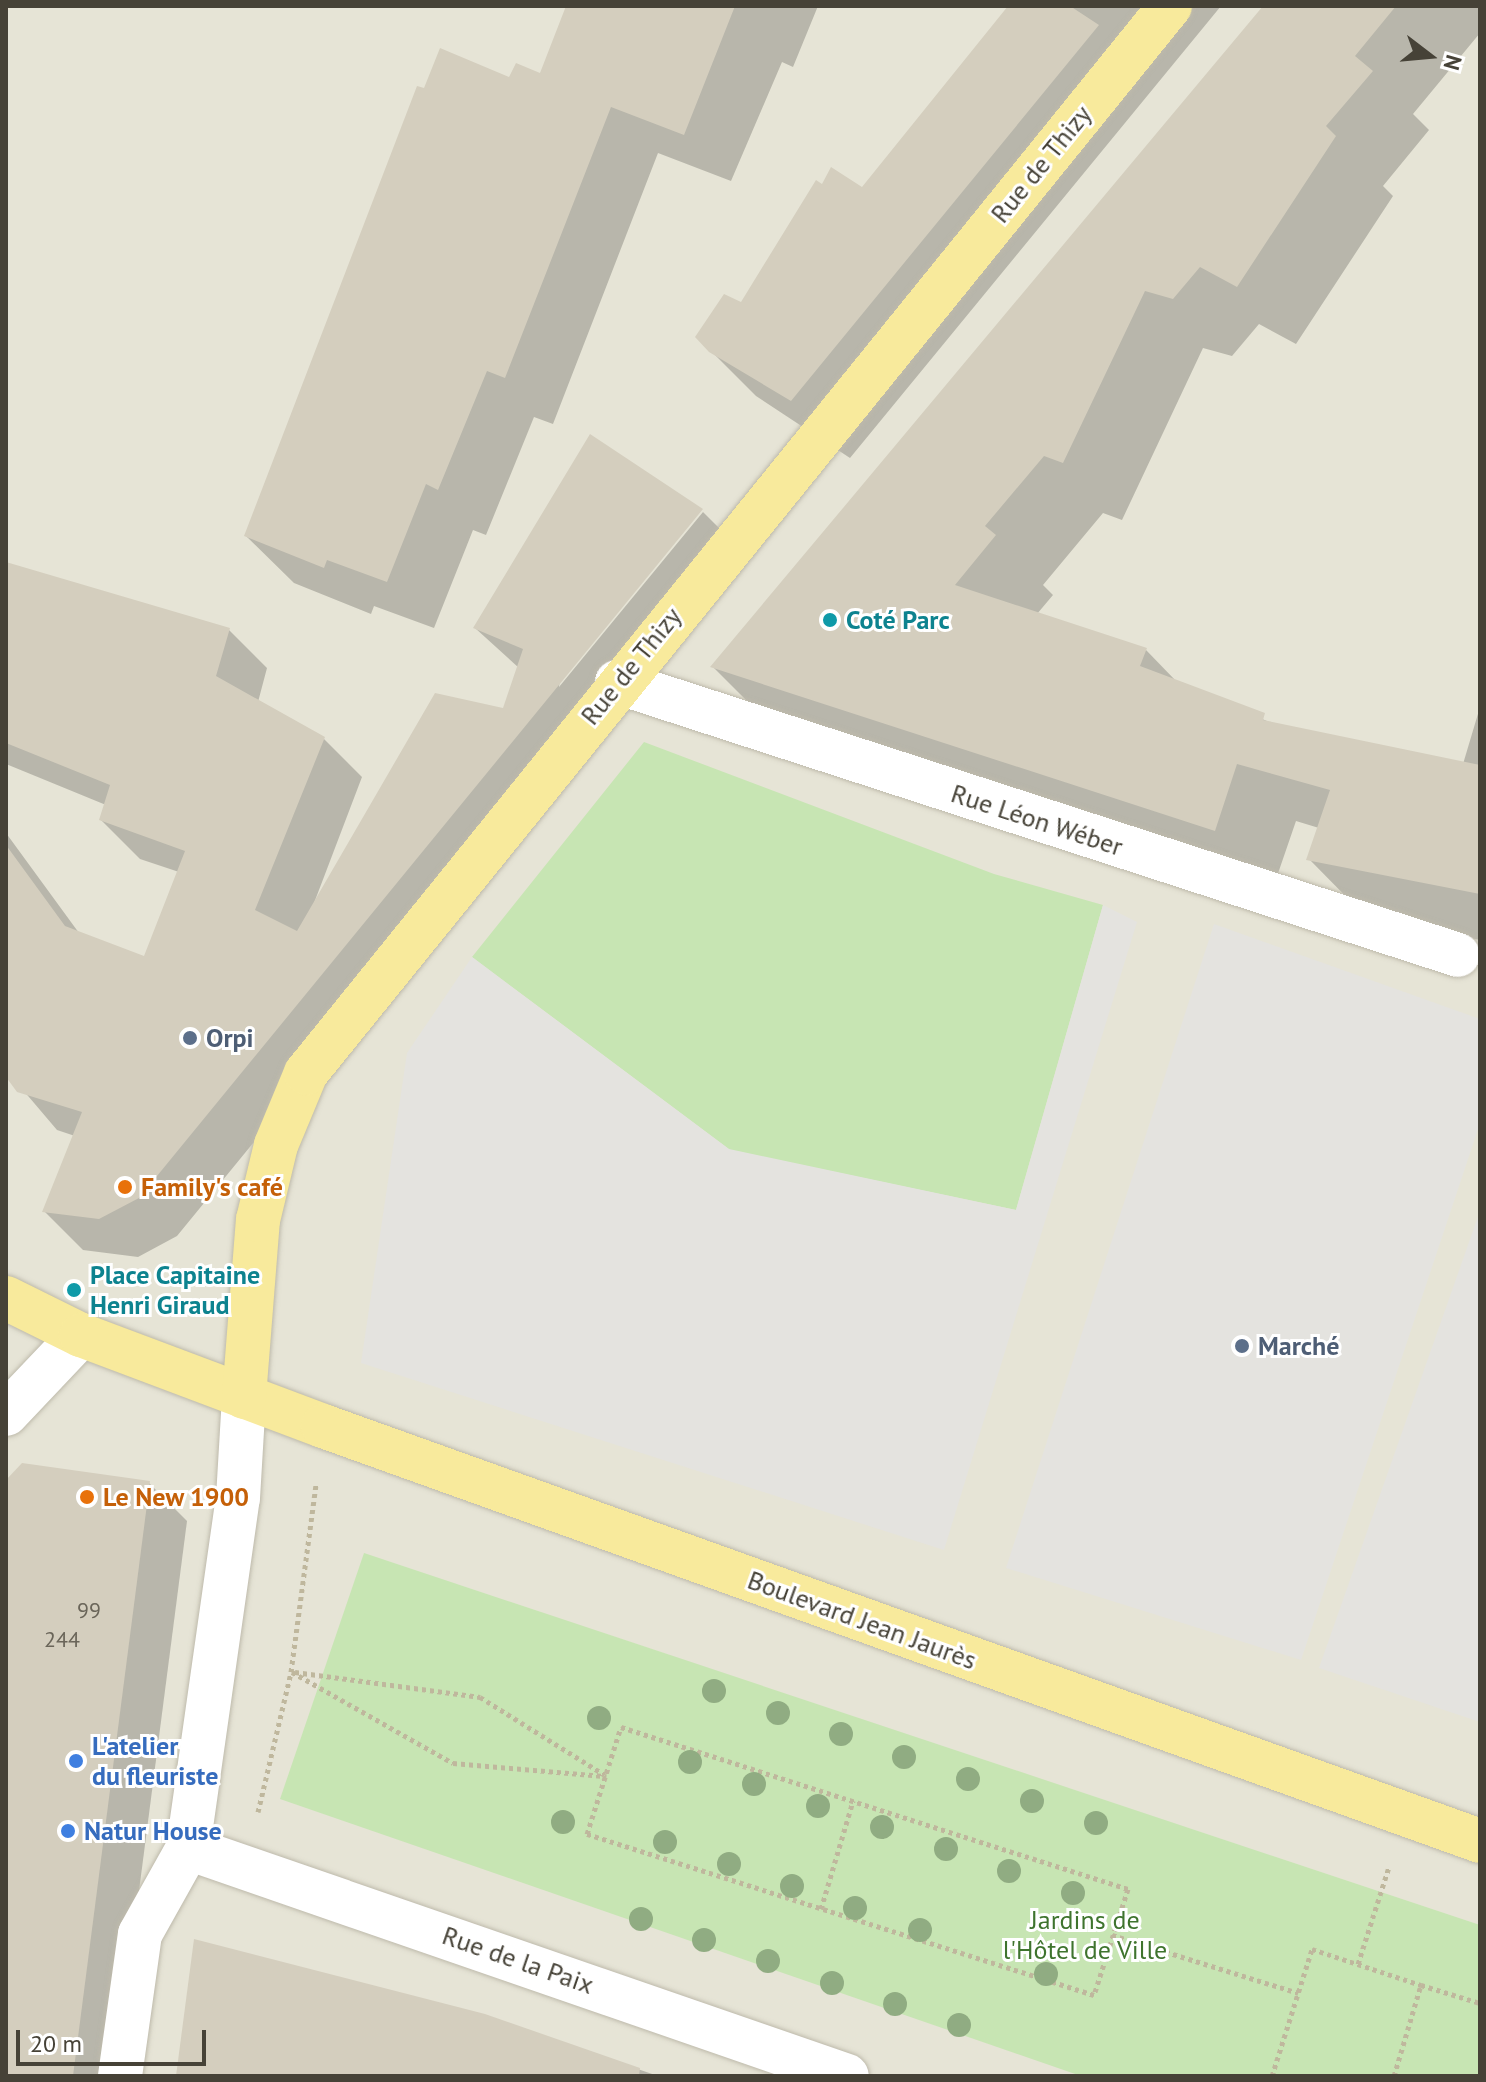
<!DOCTYPE html>
<html>
<head>
<meta charset="utf-8">
<style>
	body { margin:0 }
	#map { position:relative; width:1486px; height:2082px; overflow:hidden; background:#f3f1e8; font-family:"PT Sans",sans-serif }
	div>[style] { position:absolute }
	.residential>* { inset:0; background:#e6e4d6; transform-origin:0 0 }
	.green>* { inset:0; background:#c7e5b3 }
	.parking>* { inset:0; background:#e4e3df }
	.shadow>* { inset:0; background:#0003 }
	.building>* { inset:0; background:#d4cebe }
	.path>* { height:5px; margin-top:-2.5px; transform-origin:0; background:repeating-linear-gradient(90deg,#bfb79d 0 4px,transparent 0 8px) }
	.roads { filter:drop-shadow(0 0 2px #bebaab) drop-shadow(0 0 2px #bebaab) }
	.minor>* { height:44px; margin:-22px; padding:0 22px; transform-origin:22px; border-radius:22px; background:#fff }
	.major>* { height:44px; margin:-22px; padding:0 22px; transform-origin:22px; border-radius:22px; background:#f8ea9c }
	.trees>* { width:24px; height:24px; margin:-12px; border-radius:50%; background:#90ac82 }
	.dots>* { width:22px; height:22px; translate:-50% -50%; box-sizing:border-box; border:4px solid #fff; border-radius:50% }
	span { translate:-50% -50%; white-space:nowrap; text-align:center; line-height:1.15; -webkit-text-stroke:6px #fff; paint-order:stroke }
	.number-label { font-size:22px; color:#6a6559 }
	.number-label span { -webkit-text-stroke-width:0 }
	.street-label { font-size:26px; color:#464237 }
	.culture-label { font-size:26px; color:#0d838f; font-weight:700 }
	.left { translate:0 -50%; text-align:left }
	.service-label { font-size:26px; color:#4e5e75; font-weight:700 }
	.food-label { font-size:26px; color:#c56008; font-weight:700 }
	.shop-label { font-size:26px; color:#366cbe; font-weight:700 }
	.park-label { font-size:26px; color:#3f742e }
	.frame { position:absolute; inset:0; border:8px solid #464237; pointer-events:none }
	.north { position:absolute; left:1390px; top:16px; width:80px; height:80px; -webkit-text-stroke:6px #fff; paint-order:stroke; rotate:106deg; font-size:22px; font-weight:700; line-height:32px; text-align:center; color:#464237 }
	.north::after { content:''; display:block; margin:auto; width:28px; height:36px; background:#464237; clip-path:polygon(50% 0,100% 100%,50% 72%,0 100%) }
	.scale { position:absolute; left:16px; top:2030px; width:190px; height:36px; box-sizing:border-box; border:4px solid #464237; border-top:0; padding-left:10px; font-size:24px; line-height:28px; white-space:nowrap; color:#464237; -webkit-text-stroke:6px #fff; paint-order:stroke }
</style>
</head>
<body>
<div id="map">
	<div class="residential">
		<i style="left:6px;top:6px;width:1474px;height:2070px"></i>
	</div>
	<div class="green">
		<i style="clip-path:polygon(644px 742px,994px 874px,1103px 905px,1016px 1210px,730px 1150px,472px 957px)"></i>
		<i style="clip-path:polygon(364px 1553px,1480px 1925px,1480px 2076px,1081px 2076px,280px 1799px)"></i>
	</div>
	<div class="parking">
		<i style="clip-path:polygon(1103px 905px,1137px 922px,944px 1550px,361px 1363px,407px 1053px,472px 957px,729px 1149px,1016px 1210px)"></i>
		<i style="clip-path:polygon(1214px 924px,1480px 1019px,1480px 1123px,1301px 1660px,1006px 1568px)"></i>
		<i style="clip-path:polygon(1480px 1211px,1480px 1722px,1319px 1668px)"></i>
	</div>
	<div class="shadow">
		<i style="clip-path:polygon(570px 6px,818px 6px,793px 67px,782px 62px,731px 181px,658px 153px,553px 424px,534px 417px,486px 535px,473px 530px,434px 628px,374px 606px,371px 614px,294px 583px,246px 536px,485px 200px)"></i>
		<i style="clip-path:polygon(1010px 6px,1221px 6px,850px 458px,756px 396px,697px 337px,742px 304px,823px 187px,862px 190px)"></i>
		<i style="clip-path:polygon(1266px 6px,1480px 6px,1480px 33px,1413px 114px,1429px 130px,1383px 186px,1393px 196px,1296px 344px,1259px 324px,1232px 356px,1203px 348px,1122px 520px,1103px 513px,1043px 585px,1053px 595px,1037px 614px,1146px 650px,1177px 682px,1274px 724px,1463px 764px,1480px 707px,1480px 940px,1367px 918px,1309px 859px,1319px 828px,1296px 821px,1273px 888px,771px 725px,713px 667px)"></i>
		<i style="clip-path:polygon(591px 437px,559px 687px,703px 512px,740px 549px,177px 1236px,138px 1257px,83px 1250px,45px 1212px,75px 1136px,57px 1130px,6px 1070px,6px 833px,79px 933px,145px 958px,179px 872px,140px 859px,101px 820px,106px 805px,6px 764px,6px 564px,229px 630px,267px 668px,258px 702px,323px 738px,362px 777px,311px 911px,504px 710px,519px 668px,475px 628px)"></i>
		<i style="clip-path:polygon(6px 1483px,149px 1483px,187px 1521px,115px 2076px,6px 2076px)"></i>
		<i style="clip-path:polygon(484px 2016px,658px 2076px,178px 2076px)"></i>
	</div>
	<div class="building">
		<i style="clip-path:polygon(566px 6px,735px 6px,684px 135px,611px 107px,505px 378px,487px 371px,438px 490px,426px 484px,387px 582px,327px 560px,324px 568px,244px 536px,417px 86px,424px 88px,440px 48px,509px 77px,516px 63px,540px 73px)"></i>
		<i style="clip-path:polygon(1008px 6px,1070px 6px,1099px 25px,791px 401px,709px 352px,695px 337px,724px 294px,741px 302px,816px 180px,822px 184px,831px 167px,862px 187px)"></i>
		<i style="clip-path:polygon(1263px 6px,1396px 6px,1355px 56px,1373px 71px,1326px 126px,1336px 136px,1237px 287px,1200px 267px,1173px 299px,1145px 291px,1063px 463px,1044px 456px,985px 526px,996px 535px,955px 585px,1147px 648px,1140px 666px,1265px 713px,1263px 720px,1480px 765px,1480px 894px,1306px 860px,1330px 790px,1237px 764px,1215px 831px,710px 667px)"></i>
		<i style="clip-path:polygon(590px 434px,703px 509px,139px 1198px,99px 1219px,42px 1212px,82px 1112px,17px 1092px,6px 1077px,6px 845px,65px 926px,144px 956px,185px 851px,99px 820px,110px 785px,6px 743px,6px 562px,230px 628px,216px 676px,325px 737px,255px 910px,297px 931px,435px 693px,503px 708px,523px 649px,473px 628px)"></i>
		<i style="clip-path:polygon(22px 1463px,150px 1481px,73px 2076px,6px 2076px,6px 1480px)"></i>
		<i style="clip-path:polygon(194px 1939px,485px 2014px,640px 2068px,639px 2076px,176px 2076px)"></i>
	</div>
	<div class="path">
		<i style="left:292px;top:1672px;width:185px;rotate:29.5deg"></i>
		<i style="left:453px;top:1763px;width:154px;rotate:4.9deg"></i>
		<i style="left:295px;top:1672px;width:187px;rotate:7.7deg"></i>
		<i style="left:480px;top:1697px;width:147px;rotate:32deg"></i>
		<i style="left:621px;top:1727px;width:532px;rotate:17.72deg"></i>
		<i style="left:1128px;top:1889px;width:111px;rotate:107.8deg"></i>
		<i style="left:1094px;top:1995px;width:532px;rotate:-162.38deg"></i>
		<i style="left:587px;top:1834px;width:112px;rotate:-72.4deg"></i>
		<i style="left:258px;top:1812px;width:144px;rotate:-76.7deg"></i>
		<i style="left:291px;top:1672px;width:190px;rotate:-82.4deg"></i>
		<i style="left:821px;top:1909px;width:113px;rotate:-73.5deg"></i>
		<i style="left:1112px;top:1935px;width:195px;rotate:17.3deg"></i>
		<i style="left:1358px;top:1964px;width:102px;rotate:-72.3deg"></i>
		<i style="left:1272px;top:2076px;width:133px;rotate:-72.5deg"></i>
		<i style="left:1312px;top:1949px;width:115px;rotate:18.3deg"></i>
		<i style="left:1394px;top:2076px;width:95px;rotate:-73.5deg"></i>
		<i style="left:1421px;top:1985px;width:62px;rotate:17deg"></i>
	</div>
	<div class="roads">
		<div class="minor">
			<i style="left:617px;top:682px;width:884px;rotate:17.98deg"></i>
			<i style="left:6px;top:1414px;width:109px;rotate:-46.5deg"></i>
			<i style="left:188px;top:1848px;width:697px;rotate:19.08deg"></i>
			<i style="left:120px;top:2076px;width:143px;rotate:-82deg"></i>
			<i style="left:140px;top:1934px;width:98px;rotate:-60.8deg"></i>
			<i style="left:188px;top:1848px;width:354px;rotate:-81.9deg"></i>
			<i style="left:238px;top:1498px;width:101px;rotate:-86.6deg"></i>
		</div>
		<div class="major">
			<i style="left:6px;top:1298px;width:84px;rotate:26.3deg"></i>
			<i style="left:81px;top:1335px;width:259px;rotate:20.6deg"></i>
			<i style="left:323px;top:1426px;width:1229px;rotate:19.73deg"></i>
			<i style="left:244px;top:1397px;width:178px;rotate:-85.5deg"></i>
			<i style="left:258px;top:1220px;width:77px;rotate:-76.5deg"></i>
			<i style="left:276px;top:1145px;width:78px;rotate:-67.4deg"></i>
			<i style="left:306px;top:1073px;width:1373px;rotate:-51deg"></i>
		</div>
	</div>
	<div class="trees">
		<i style="left:714px;top:1691px"></i>
		<i style="left:778px;top:1713px"></i>
		<i style="left:599px;top:1718px"></i>
		<i style="left:841px;top:1734px"></i>
		<i style="left:904px;top:1757px"></i>
		<i style="left:690px;top:1762px"></i>
		<i style="left:968px;top:1779px"></i>
		<i style="left:754px;top:1784px"></i>
		<i style="left:1032px;top:1801px"></i>
		<i style="left:818px;top:1806px"></i>
		<i style="left:563px;top:1822px"></i>
		<i style="left:1096px;top:1823px"></i>
		<i style="left:882px;top:1827px"></i>
		<i style="left:665px;top:1842px"></i>
		<i style="left:946px;top:1849px"></i>
		<i style="left:729px;top:1864px"></i>
		<i style="left:1009px;top:1871px"></i>
		<i style="left:792px;top:1886px"></i>
		<i style="left:1073px;top:1893px"></i>
		<i style="left:855px;top:1908px"></i>
		<i style="left:641px;top:1919px"></i>
		<i style="left:920px;top:1930px"></i>
		<i style="left:704px;top:1940px"></i>
		<i style="left:768px;top:1961px"></i>
		<i style="left:1046px;top:1974px"></i>
		<i style="left:832px;top:1983px"></i>
		<i style="left:895px;top:2004px"></i>
		<i style="left:959px;top:2025px"></i>
	</div>
	<div class="dots">
		<i style="left:830px;top:620px;background:#0f9aa8"></i>
		<i style="left:190px;top:1038px;background:#5c6f8a"></i>
		<i style="left:125px;top:1187px;background:#e8710a"></i>
		<i style="left:74px;top:1290px;background:#0f9aa8"></i>
		<i style="left:1242px;top:1346px;background:#5c6f8a"></i>
		<i style="left:87px;top:1497px;background:#e8710a"></i>
		<i style="left:76px;top:1761px;background:#3f7fe0"></i>
		<i style="left:68px;top:1831px;background:#3f7fe0"></i>
	</div>
	<div class="number-label">
		<span style="left:89px;top:1611px">99</span>
		<span style="left:62px;top:1640px">244</span>
	</div>
	<div class="street-label">
		<span style="left:1041px;top:164px;rotate:-51deg">Rue de Thizy</span>
		<span style="left:631px;top:666px;rotate:-51deg">Rue de Thizy</span>
		<span style="left:1037px;top:820px;rotate:18deg">Rue Léon Wéber</span>
		<span style="left:862px;top:1620px;rotate:20deg">Boulevard Jean Jaurès</span>
		<span style="left:518px;top:1960px;rotate:19deg">Rue de la Paix</span>
	</div>
	<div class="culture-label">
		<span class="left" style="left:846px;top:620px">Coté Parc</span>
		<span class="left" style="left:90px;top:1290px">Place Capitaine<br>Henri Giraud</span>
	</div>
	<div class="service-label">
		<span class="left" style="left:206px;top:1038px">Orpi</span>
		<span class="left" style="left:1258px;top:1346px">Marché</span>
	</div>
	<div class="food-label">
		<span class="left" style="left:141px;top:1187px">Family's café</span>
		<span class="left" style="left:103px;top:1497px">Le New 1900</span>
	</div>
	<div class="shop-label">
		<span class="left" style="left:92px;top:1761px">L'atelier<br>du fleuriste</span>
		<span class="left" style="left:84px;top:1831px">Natur House</span>
	</div>
	<div class="park-label">
		<span style="left:1085px;top:1935px">Jardins de<br>l'Hôtel de Ville</span>
	</div>
	<div class="frame"></div>
	<div class="north">N</div>
	<div class="scale">20 m</div>
</div>
</body>
</html>
